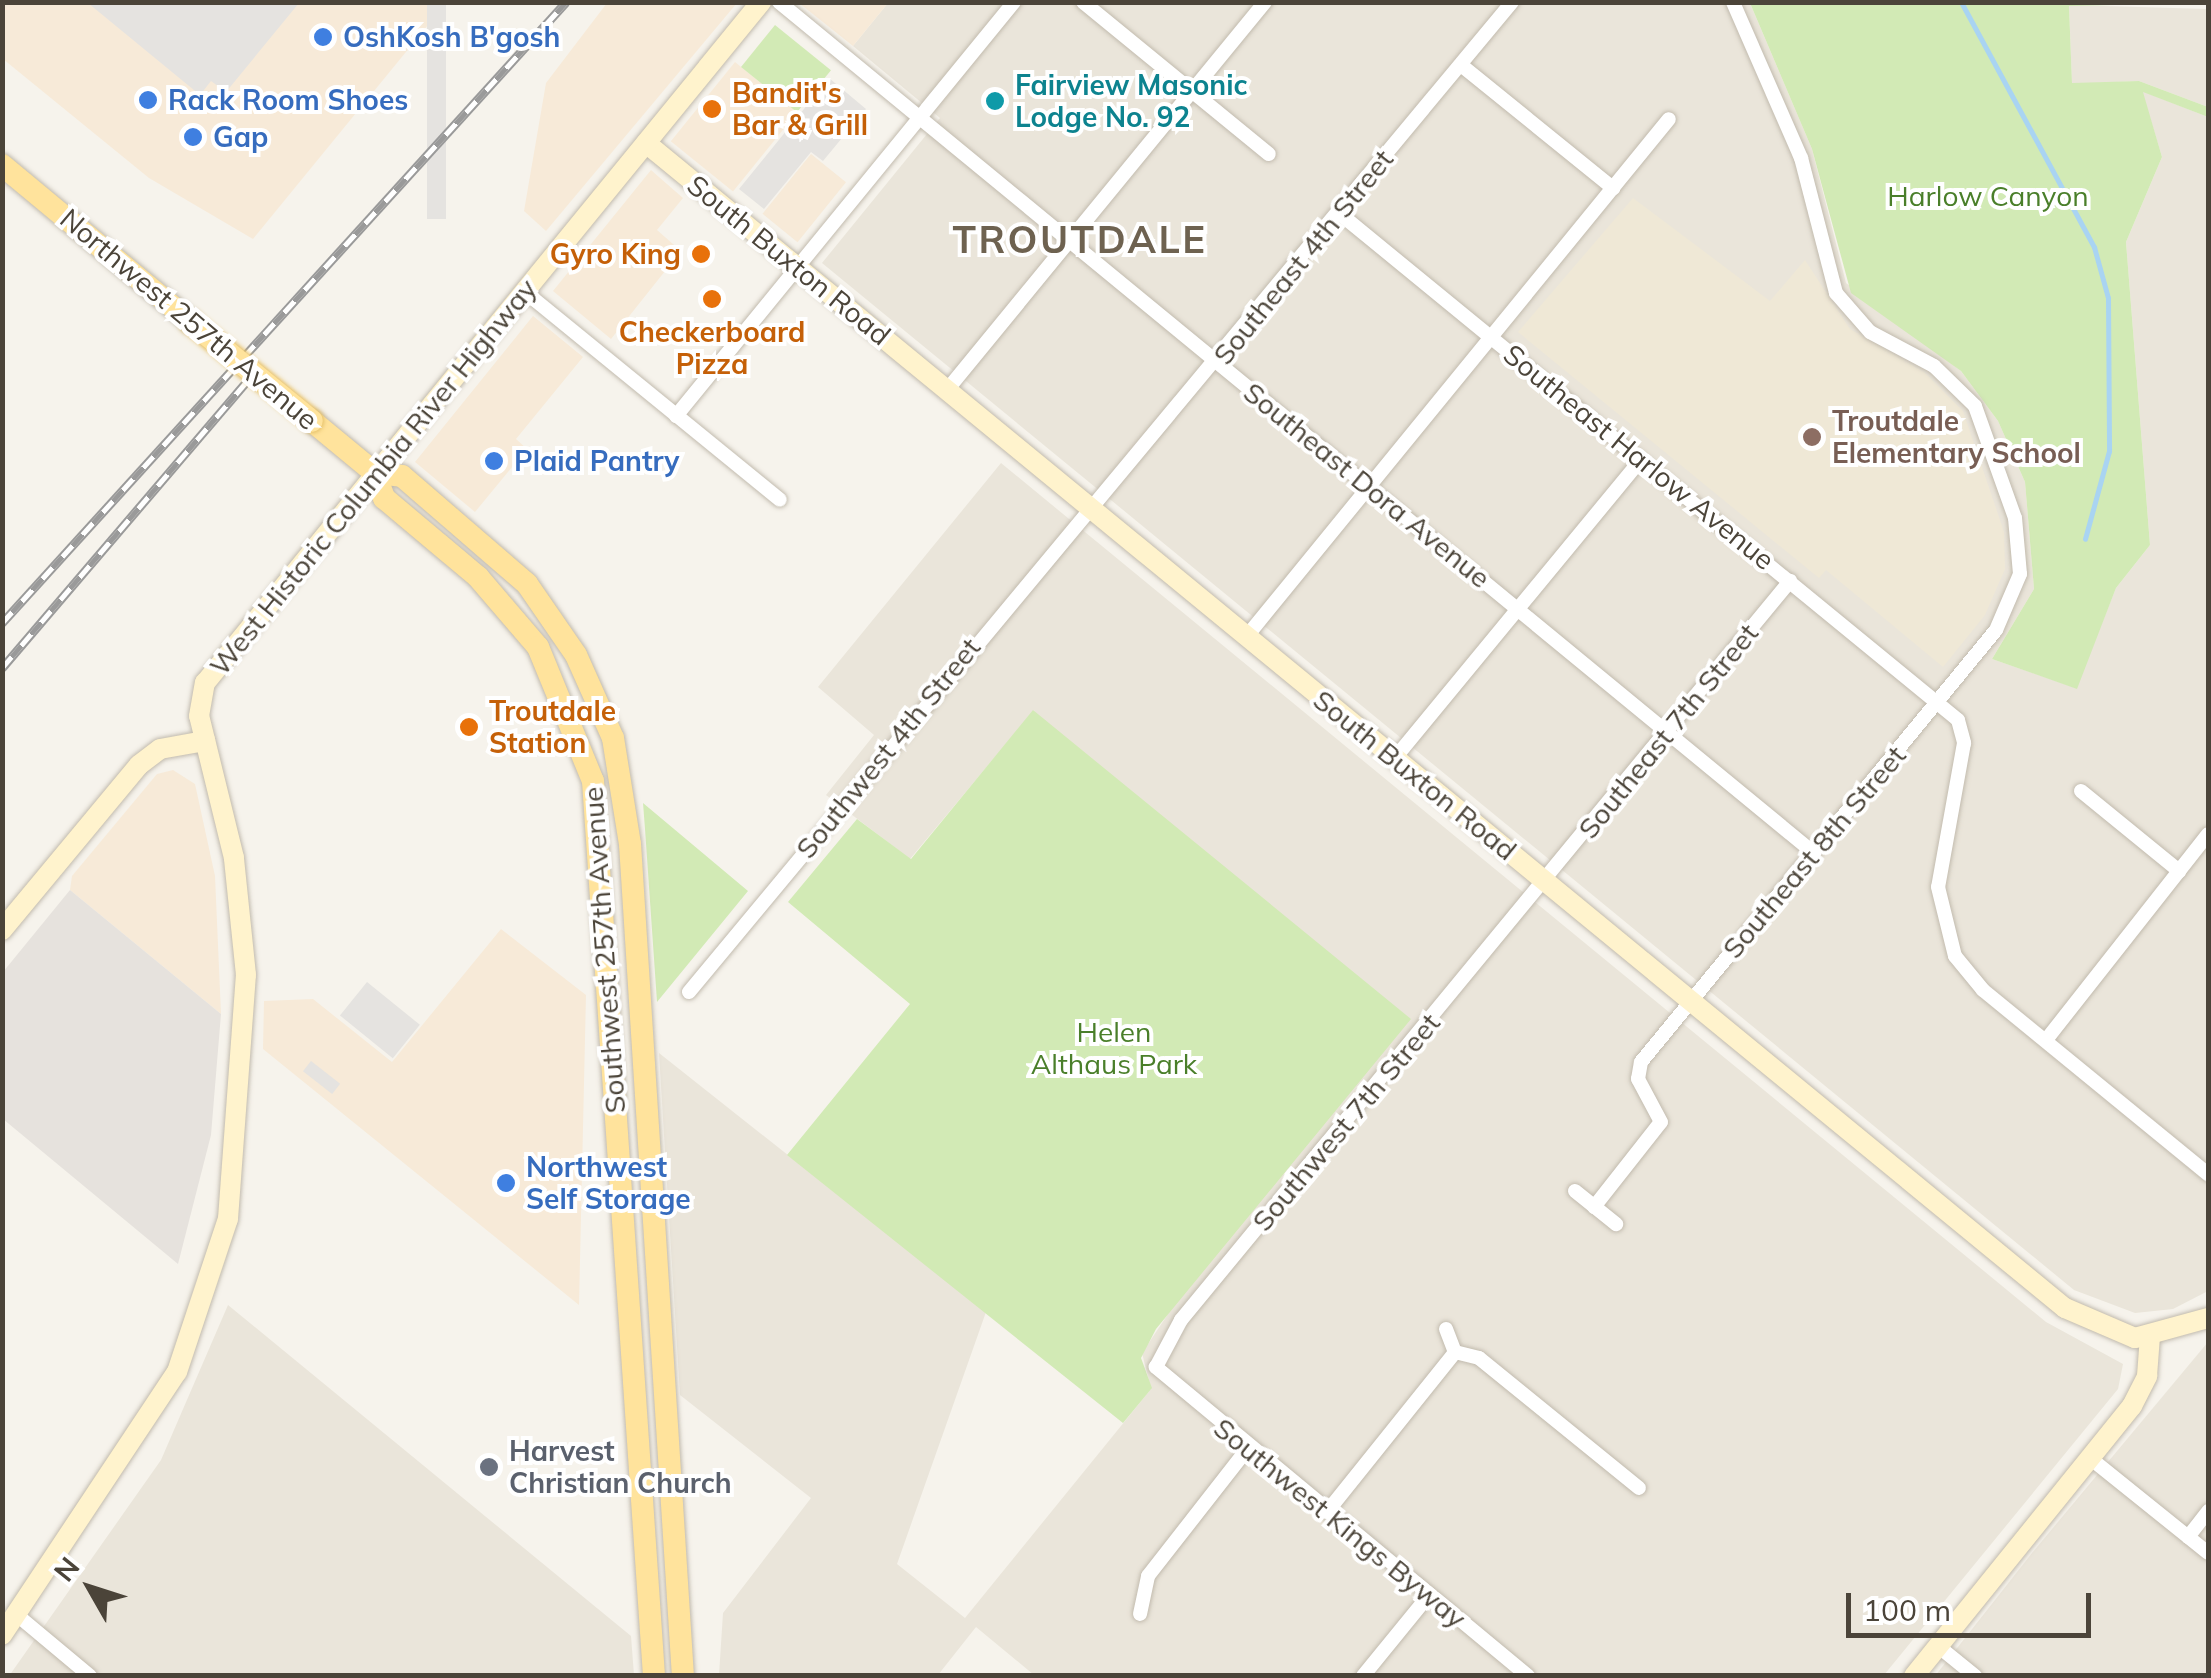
<!DOCTYPE html>
<html>
<head>
<meta charset="utf-8">
<style>
	body { margin:0 }
	#map { position:relative; width:2211px; height:1678px; overflow:hidden; background:#f6f3ec; font-family:Mulish,sans-serif }
	div>[style] { position:absolute }
	.residential>* { inset:0; background:#eae5da }
	.commercial>* { inset:0; background:#f7ead8; transform-origin:0 0 }
	.industrial>* { inset:0; background:#e6e2dd }
	.education>* { inset:0; background:#efe8d6 }
	.green>* { inset:0; background:#d2eab5; transform-origin:0 0 }
	.parking>* { inset:0; background:#e5e3e0; transform-origin:0 0 }
	.stream>* { height:5px; margin:-2.5px; padding:0 2.5px; transform-origin:2.5px; border-radius:2.5px; background:#a9d4f2 }
	.roads { filter:drop-shadow(0 0 2px #c2bbae) drop-shadow(0 0 2px #c2bbae) }
	.street>* { height:14px; margin:-7px; padding:0 7px; transform-origin:7px; border-radius:7px; background:#fff }
	.secondary>* { height:20px; margin:-10px; padding:0 10px; transform-origin:10px; border-radius:10px; background:#fff3cd }
	.primary>* { height:22px; margin:-11px; padding:0 11px; transform-origin:11px; border-radius:11px; background:#ffe39c }
	.rail>* { height:9px; margin-top:-4.5px; transform-origin:0; background:repeating-linear-gradient(90deg,#fff 0 15px,#9a9a9a 0 30px); box-sizing:border-box; border-block:2px solid #9a9a9a }
	.bridges { filter:drop-shadow(0 0 2px #e6c16a) drop-shadow(0 0 2px #e6c16a) }
	.primary-bridge>* { height:22px; margin:-11px; padding:0 11px; transform-origin:11px; border-radius:11px; background:#ffe39c }
	.dots>* { width:28px; height:28px; translate:-50% -50%; box-sizing:border-box; border:5px solid #fff; border-radius:50% }
	span { translate:-50% -50%; white-space:nowrap; text-align:center; line-height:1.15; -webkit-text-stroke:8px #fff; paint-order:stroke }
	.shop-label { font-size:28px; color:#366cbe; font-weight:700 }
	.left { translate:0 -50%; text-align:left }
	.culture-label { font-size:28px; color:#0d838f; font-weight:700 }
	.food-label { font-size:28px; color:#c56008; font-weight:700 }
	.right { translate:-100% -50%; text-align:right }
	.park-label { font-size:28px; color:#4a7f2a }
	.street-label { font-size:28px; color:#4b4439 }
	.education-label { font-size:28px; color:#785e54; font-weight:700 }
	.worship-label { font-size:28px; color:#5b616d; font-weight:700 }
	.district-label { font-size:38px; color:#6e6250; font-weight:700; letter-spacing:2.5px }
	.frame { position:absolute; inset:0; border:5px solid #4b4439; pointer-events:none }
	.north { position:absolute; left:40px; top:1538px; width:100px; height:100px; -webkit-text-stroke:8px #fff; paint-order:stroke; rotate:309deg; font-size:28px; font-weight:700; line-height:40px; text-align:center; color:#4b4439 }
	.north::after { content:''; display:block; margin:auto; width:35px; height:45px; background:#4b4439; clip-path:polygon(50% 0,100% 100%,50% 72%,0 100%) }
	.scale { position:absolute; left:1846px; top:1593px; width:245px; height:45px; box-sizing:border-box; border:5px solid #4b4439; border-top:0; padding-left:12px; font-size:30px; line-height:35px; white-space:nowrap; color:#4b4439; -webkit-text-stroke:8px #fff; paint-order:stroke }
</style>
</head>
<body>
<div id="map">
	<div class="residential">
		<i style="clip-path:polygon(888px 3px,1750px 3px,1812px 149px,1846px 283px,1961px 371px,1998px 421px,2025px 482px,2034px 589px,1992px 659px,2076px 688px,2116px 588px,2150px 545px,2126px 242px,2162px 157px,2142px 91px,2208px 117px,2208px 1291px,2173px 1309px,2135px 1313px,2074px 1290px,822px 263px,940px 118px,853px 46px)"></i>
		<i style="clip-path:polygon(2069px 5px,2208px 9px,2208px 107px,2139px 81px,2072px 84px)"></i>
		<i style="clip-path:polygon(1001px 463px,2046px 1322px,2123px 1364px,2118px 1389px,1884px 1675px,1034px 1675px,976px 1627px,938px 1675px,719px 1675px,723px 1613px,811px 1498px,680px 1395px,659px 1053px,986px 1312px,897px 1564px,965px 1618px,1151px 1389px,1142px 1353px,1178px 1299px,1034px 710px,910px 859px,826px 795px,874px 735px,818px 687px)"></i>
		<i style="clip-path:polygon(228px 1305px,631px 1636px,634px 1675px,9px 1676px,161px 1460px)"></i>
		<i style="clip-path:polygon(2208px 1342px,2208px 1675px,1935px 1676px,2032px 1553px)"></i>
	</div>
	<div class="commercial">
		<i style="clip-path:polygon(2px 3px,446px 3px,253px 239px,149px 178px,3px 59px)"></i>
		<i style="clip-path:polygon(607px 3px,737px 3px,546px 231px,524px 211px,546px 83px)"></i>
		<i style="clip-path:polygon(799px 3px,888px 3px,853px 46px)"></i>
		<i style="left:735px;top:62px;width:80px;height:102px;rotate:39deg"></i>
		<i style="left:811px;top:154px;width:45px;height:77px;rotate:39deg"></i>
		<i style="clip-path:polygon(651px 170px,683px 198px,657px 230px,681px 251px,611px 339px,553px 291px)"></i>
		<i style="clip-path:polygon(533px 316px,583px 357px,516px 439px,527px 449px,475px 512px,415px 462px)"></i>
		<i style="clip-path:polygon(173px 770px,195px 784px,215px 876px,221px 1014px,70px 890px,72px 876px,157px 774px)"></i>
		<i style="clip-path:polygon(501px 929px,586px 995px,579px 1305px,263px 1049px,264px 1001px,313px 999px,392px 1062px)"></i>
	</div>
	<div class="industrial">
		<i style="clip-path:polygon(70px 890px,221px 1014px,211px 1135px,178px 1264px,3px 1119px,3px 972px)"></i>
	</div>
	<div class="education">
		<i style="clip-path:polygon(1633px 198px,1770px 301px,1805px 260px,1850px 329px,1924px 372px,1963px 411px,2004px 532px,2005px 569px,1985px 615px,1943px 667px,1826px 570px,1819px 578px,1518px 332px)"></i>
	</div>
	<div class="green">
		<i style="clip-path:polygon(1750px 3px,2208px 3px,2069px 6px,2072px 83px,2139px 81px,2208px 107px,2208px 117px,2143px 92px,2162px 157px,2126px 242px,2150px 545px,2116px 588px,2077px 689px,1992px 659px,2034px 589px,2025px 482px,1998px 421px,1961px 371px,1851px 293px,1812px 149px)"></i>
		<i style="left:775px;top:25px;width:72px;height:54px;rotate:39deg"></i>
		<i style="clip-path:polygon(1033px 710px,1411px 1019px,1156px 1329px,1141px 1358px,1152px 1388px,1123px 1423px,787px 1155px,910px 1004px,788px 902px,857px 819px,911px 859px)"></i>
		<i style="clip-path:polygon(643px 803px,748px 891px,657px 1002px,645px 829px)"></i>
	</div>
	<div class="parking">
		<i style="clip-path:polygon(88px 3px,299px 3px,226px 92px,211px 81px,200px 95px)"></i>
		<i style="left:427px;top:3px;width:19px;height:216px"></i>
		<i style="clip-path:polygon(829px 78px,866px 109px,823px 161px,811px 152px,764px 209px,739px 189px)"></i>
		<i style="left:367px;top:982px;width:68px;height:43px;rotate:39deg"></i>
		<i style="left:311px;top:1061px;width:37px;height:13px;rotate:38deg"></i>
	</div>
	<div class="stream">
		<i style="left:1961px;top:2px;width:279px;rotate:61.5deg"></i>
		<i style="left:2094px;top:247px;width:53px;rotate:74.6deg"></i>
		<i style="left:2108px;top:298px;width:153px;rotate:89.6deg"></i>
		<i style="left:2109px;top:451px;width:91px;rotate:105.3deg"></i>
	</div>
	<div class="roads">
		<div class="street">
			<i style="left:779px;top:2px;width:1340px;rotate:39.43deg"></i>
			<i style="left:1083px;top:2px;width:240px;rotate:39.3deg"></i>
			<i style="left:1461px;top:65px;width:196px;rotate:39deg"></i>
			<i style="left:1339px;top:213px;width:800px;rotate:39.32deg"></i>
			<i style="left:1958px;top:720px;width:24px;rotate:75deg"></i>
			<i style="left:1964px;top:743px;width:146px;rotate:100.2deg"></i>
			<i style="left:1938px;top:887px;width:71px;rotate:76.2deg"></i>
			<i style="left:1955px;top:956px;width:44px;rotate:50.5deg"></i>
			<i style="left:1983px;top:990px;width:291px;rotate:39.3deg"></i>
			<i style="left:524px;top:291px;width:330px;rotate:39.2deg"></i>
			<i style="left:947px;top:390px;width:502px;rotate:-50.66deg"></i>
			<i style="left:676px;top:416px;width:534px;rotate:-50.77deg"></i>
			<i style="left:1247px;top:636px;width:667px;rotate:-50.78deg"></i>
			<i style="left:1395px;top:758px;width:386px;rotate:-50.5deg"></i>
			<i style="left:2081px;top:791px;width:127px;rotate:39.2deg"></i>
			<i style="left:689px;top:992px;width:1287px;rotate:-50.26deg"></i>
			<i style="left:2046px;top:1040px;width:262px;rotate:-51.8deg"></i>
			<i style="left:1575px;top:1191px;width:53px;rotate:38.8deg"></i>
			<i style="left:1594px;top:1207px;width:108px;rotate:-51.8deg"></i>
			<i style="left:1661px;top:1122px;width:49px;rotate:-118.1deg"></i>
			<i style="left:1638px;top:1079px;width:17px;rotate:-80deg"></i>
			<i style="left:1641px;top:1062px;width:559px;rotate:-50.59deg"></i>
			<i style="left:1996px;top:630px;width:61px;rotate:-66.8deg"></i>
			<i style="left:2020px;top:574px;width:56px;rotate:-95.1deg"></i>
			<i style="left:2015px;top:518px;width:119px;rotate:-109.7deg"></i>
			<i style="left:1975px;top:406px;width:57px;rotate:-135.7deg"></i>
			<i style="left:1934px;top:366px;width:72px;rotate:-152deg"></i>
			<i style="left:1870px;top:332px;width:52px;rotate:-131.1deg"></i>
			<i style="left:1836px;top:293px;width:139px;rotate:-104.5deg"></i>
			<i style="left:1801px;top:158px;width:170px;rotate:-113.6deg"></i>
			<i style="left:1446px;top:1329px;width:25px;rotate:69deg"></i>
			<i style="left:1455px;top:1352px;width:25px;rotate:14deg"></i>
			<i style="left:1479px;top:1358px;width:206px;rotate:39.1deg"></i>
			<i style="left:2090px;top:1458px;width:151px;rotate:38.8deg"></i>
			<i style="left:1327px;top:1512px;width:205px;rotate:-51.3deg"></i>
			<i style="left:2188px;top:1537px;width:33px;rotate:-52deg"></i>
			<i style="left:1140px;top:1614px;width:39px;rotate:-78deg"></i>
			<i style="left:1148px;top:1576px;width:162px;rotate:-52deg"></i>
			<i style="left:17px;top:1615px;width:95px;rotate:39.9deg"></i>
			<i style="left:1938px;top:1646px;width:48px;rotate:39deg"></i>
			<i style="left:1363px;top:1676px;width:104px;rotate:-50.8deg"></i>
			<i style="left:1528px;top:1676px;width:484px;rotate:-140.3deg"></i>
			<i style="left:1156px;top:1367px;width:53px;rotate:-62deg"></i>
			<i style="left:1181px;top:1320px;width:958px;rotate:-50.51deg"></i>
		</div>
		<div class="secondary">
			<i style="left:646px;top:143px;width:1836px;rotate:39.39deg"></i>
			<i style="left:2065px;top:1308px;width:76px;rotate:23.2deg"></i>
			<i style="left:2135px;top:1338px;width:76px;rotate:-15.3deg"></i>
			<i style="left:2px;top:930px;width:214px;rotate:-50.3deg"></i>
			<i style="left:139px;top:765px;width:26px;rotate:-37deg"></i>
			<i style="left:160px;top:749px;width:46px;rotate:-10.1deg"></i>
			<i style="left:2px;top:1635px;width:316px;rotate:-56.4deg"></i>
			<i style="left:177px;top:1372px;width:161px;rotate:-71.6deg"></i>
			<i style="left:228px;top:1219px;width:245px;rotate:-85.8deg"></i>
			<i style="left:246px;top:975px;width:118px;rotate:-95.9deg"></i>
			<i style="left:234px;top:858px;width:146px;rotate:-103.8deg"></i>
			<i style="left:199px;top:716px;width:34px;rotate:-80deg"></i>
			<i style="left:205px;top:683px;width:879px;rotate:-50.77deg"></i>
			<i style="left:1914px;top:1676px;width:347px;rotate:-51.1deg"></i>
			<i style="left:2132px;top:1406px;width:34px;rotate:-63deg"></i>
			<i style="left:2147px;top:1376px;width:40px;rotate:-85.7deg"></i>
		</div>
		<div class="primary">
			<i style="left:2px;top:165px;width:246px;rotate:39.7deg"></i>
			<i style="left:312px;top:421px;width:82px;rotate:39.5deg"></i>
			<i style="left:375px;top:473px;width:27px;rotate:6deg"></i>
			<i style="left:402px;top:476px;width:165px;rotate:40.8deg"></i>
			<i style="left:527px;top:584px;width:86px;rotate:55.4deg"></i>
			<i style="left:576px;top:655px;width:91px;rotate:66deg"></i>
			<i style="left:613px;top:738px;width:107px;rotate:80.9deg"></i>
			<i style="left:630px;top:844px;width:834px;rotate:86.36deg"></i>
			<i style="left:375px;top:473px;width:27px;rotate:70deg"></i>
			<i style="left:384px;top:498px;width:123px;rotate:40deg"></i>
			<i style="left:478px;top:577px;width:92px;rotate:49.4deg"></i>
			<i style="left:538px;top:647px;width:145px;rotate:67.7deg"></i>
			<i style="left:593px;top:781px;width:897px;rotate:86.1deg"></i>
		</div>
	</div>
	<div class="rail">
		<i style="left:2px;top:623px;width:839px;rotate:-47.75deg"></i>
		<i style="left:2px;top:668px;width:376px;rotate:-49.5deg"></i>
	</div>
	<div class="bridges">
		<div class="primary-bridge">
			<i style="left:191px;top:322px;width:156px;rotate:39.3deg"></i>
		</div>
	</div>
	<div class="dots">
		<i style="left:323px;top:37px;background:#3f7fe0"></i>
		<i style="left:148px;top:100px;background:#3f7fe0"></i>
		<i style="left:995px;top:101px;background:#0f9aa8"></i>
		<i style="left:712px;top:109px;background:#e8710a"></i>
		<i style="left:193px;top:137px;background:#3f7fe0"></i>
		<i style="left:701px;top:254px;background:#e8710a"></i>
		<i style="left:712px;top:299px;background:#e8710a"></i>
		<i style="left:1812px;top:437px;background:#8d6e63"></i>
		<i style="left:494px;top:461px;background:#3f7fe0"></i>
		<i style="left:469px;top:727px;background:#e8710a"></i>
		<i style="left:506px;top:1183px;background:#3f7fe0"></i>
		<i style="left:489px;top:1467px;background:#6b7280"></i>
	</div>
	<div class="shop-label">
		<span class="left" style="left:343px;top:37px">OshKosh B'gosh</span>
		<span class="left" style="left:168px;top:100px">Rack Room Shoes</span>
		<span class="left" style="left:213px;top:137px">Gap</span>
		<span class="left" style="left:514px;top:461px">Plaid Pantry</span>
		<span class="left" style="left:526px;top:1183px">Northwest<br>Self Storage</span>
	</div>
	<div class="culture-label">
		<span class="left" style="left:1015px;top:101px">Fairview Masonic<br>Lodge No. 92</span>
	</div>
	<div class="food-label">
		<span class="left" style="left:732px;top:109px">Bandit's<br>Bar &amp; Grill</span>
		<span class="right" style="left:681px;top:254px">Gyro King</span>
		<span style="left:712px;top:348px">Checkerboard<br>Pizza</span>
		<span class="left" style="left:489px;top:727px">Troutdale<br>Station</span>
	</div>
	<div class="park-label">
		<span style="left:1988px;top:196px">Harlow Canyon</span>
		<span style="left:1114px;top:1048px">Helen<br>Althaus Park</span>
	</div>
	<div class="street-label">
		<span style="left:1303px;top:257px;rotate:-51deg">Southeast 4th Street</span>
		<span style="left:789px;top:260px;rotate:39deg">South Buxton Road</span>
		<span style="left:189px;top:319px;rotate:40deg">Northwest 257th Avenue</span>
		<span style="left:1639px;top:457px;rotate:39deg">Southeast Harlow Avenue</span>
		<span style="left:373px;top:477px;rotate:-51deg">West Historic Columbia River Highway</span>
		<span style="left:1367px;top:485px;rotate:39deg">Southeast Dora Avenue</span>
		<span style="left:1668px;top:731px;rotate:-51deg">Southeast 7th Street</span>
		<span style="left:888px;top:748px;rotate:-51deg">Southwest 4th Street</span>
		<span style="left:1415px;top:775px;rotate:39deg">South Buxton Road</span>
		<span style="left:1814px;top:852px;rotate:-50deg">Southeast 8th Street</span>
		<span style="left:604px;top:950px;rotate:-94deg">Southwest 257th Avenue</span>
		<span style="left:1346px;top:1122px;rotate:-50deg">Southwest 7th Street</span>
		<span style="left:1340px;top:1523px;rotate:39deg">Southwest Kings Byway</span>
	</div>
	<div class="education-label">
		<span class="left" style="left:1832px;top:437px">Troutdale<br>Elementary School</span>
	</div>
	<div class="worship-label">
		<span class="left" style="left:509px;top:1467px">Harvest<br>Christian Church</span>
	</div>
	<div class="district-label">
		<span style="left:1080px;top:240px">TROUTDALE</span>
	</div>
	<div class="frame"></div>
	<div class="north">N</div>
	<div class="scale">100 m</div>
</div>
</body>
</html>
